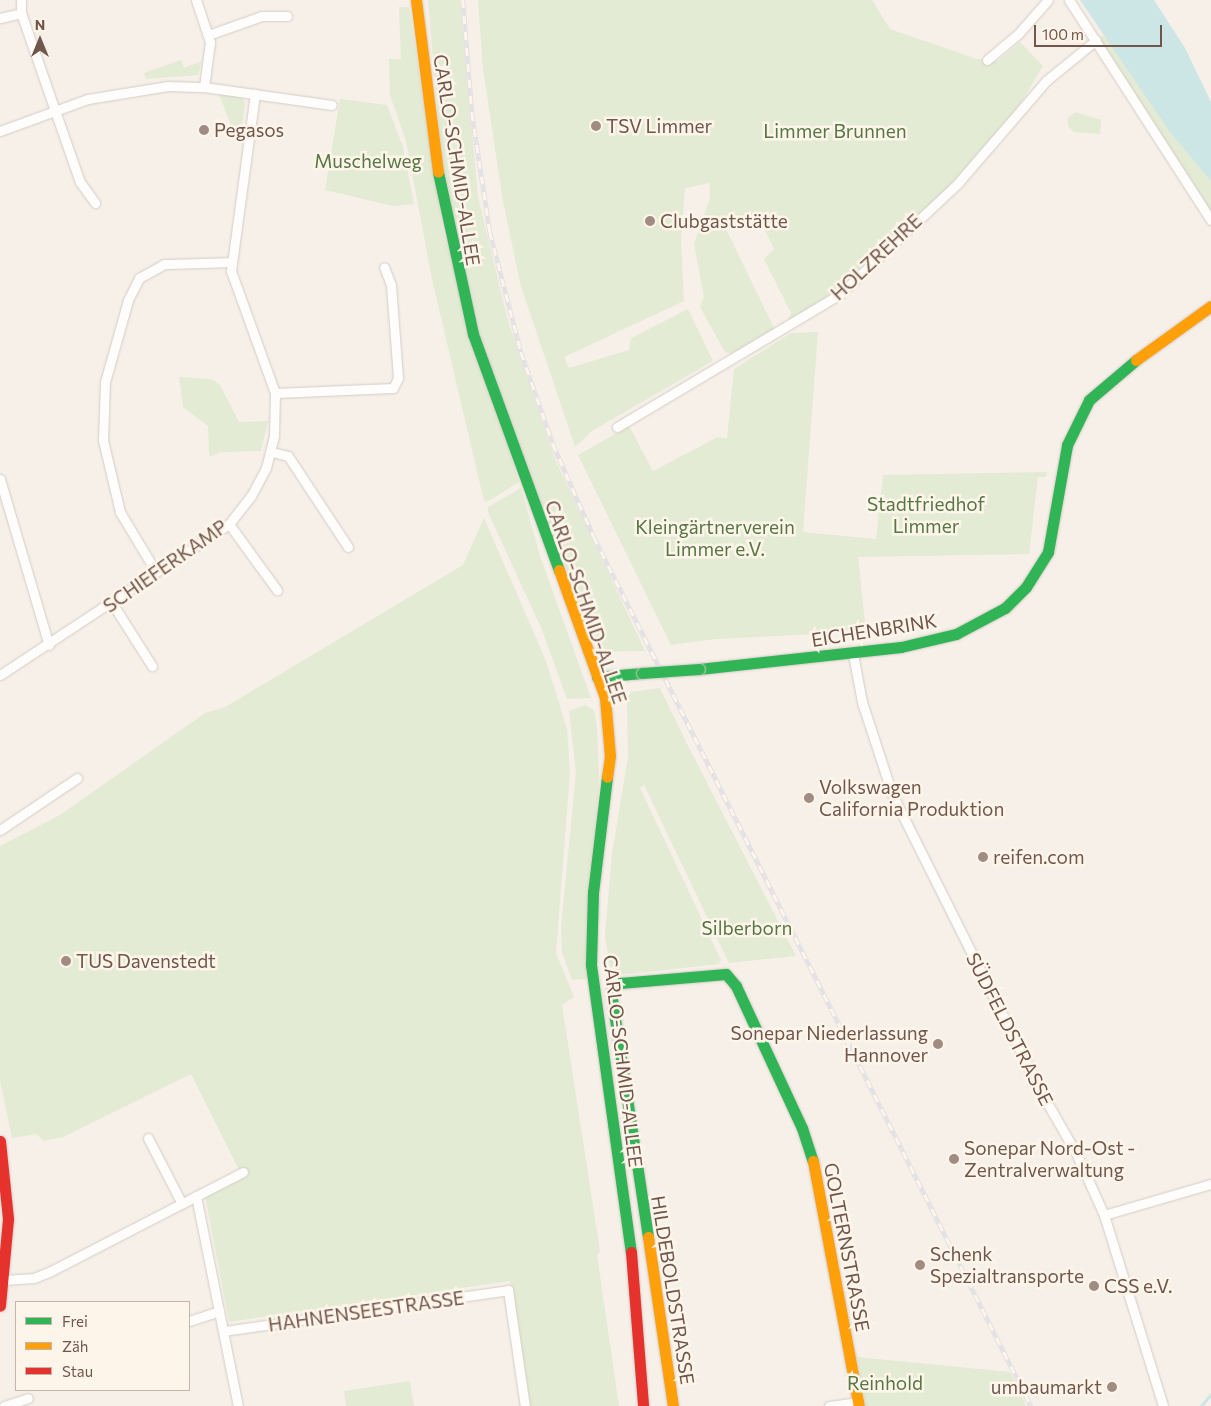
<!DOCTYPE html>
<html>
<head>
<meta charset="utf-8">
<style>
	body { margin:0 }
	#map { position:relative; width:1211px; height:1406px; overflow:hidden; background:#f6f0e9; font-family:Commissioner,sans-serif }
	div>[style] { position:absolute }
	.green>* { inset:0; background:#e3ebd4 }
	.water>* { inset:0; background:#cce5e5 }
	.stream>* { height:2.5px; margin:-1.25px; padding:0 1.25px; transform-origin:1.25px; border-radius:1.25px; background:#cce5e5 }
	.roads { filter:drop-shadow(0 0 1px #d4ccc6) drop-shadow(0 0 1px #d4ccc6) }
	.street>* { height:9px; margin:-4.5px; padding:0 4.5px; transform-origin:4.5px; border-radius:4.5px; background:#fefdfc }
	.fast>* { height:11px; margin:-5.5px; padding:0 5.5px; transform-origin:5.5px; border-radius:5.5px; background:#30b455 }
	.slow>* { height:11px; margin:-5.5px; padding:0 5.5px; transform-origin:5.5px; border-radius:5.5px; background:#ff9f0a }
	.jam>* { height:11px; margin:-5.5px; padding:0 5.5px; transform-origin:5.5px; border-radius:5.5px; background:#e5322d }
	.rail>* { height:4.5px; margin-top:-2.25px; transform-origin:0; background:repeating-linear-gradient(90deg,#fef5ea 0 8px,#e4e1e4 0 16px); box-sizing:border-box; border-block:1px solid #e4e1e4 }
	.bridges { filter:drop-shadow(0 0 1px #d4ccc6) drop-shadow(0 0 1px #d4ccc6) }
	.fast-bridge>* { height:11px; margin:-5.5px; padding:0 5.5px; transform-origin:5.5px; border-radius:5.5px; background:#30b455 }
	.dots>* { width:14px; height:14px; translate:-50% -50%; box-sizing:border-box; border:2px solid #fef5ea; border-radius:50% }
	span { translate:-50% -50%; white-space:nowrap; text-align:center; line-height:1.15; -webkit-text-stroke:5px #fef5ea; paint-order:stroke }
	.poi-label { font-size:19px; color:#71564b }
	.left { translate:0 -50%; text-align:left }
	.right { translate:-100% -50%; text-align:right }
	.park-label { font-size:19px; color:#567744 }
	.street-label { font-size:19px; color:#71564b }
	.legend { position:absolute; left:15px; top:1301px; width:175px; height:90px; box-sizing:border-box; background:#fef5ea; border:1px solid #c6b5aa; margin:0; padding:6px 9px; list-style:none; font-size:15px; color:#71564b }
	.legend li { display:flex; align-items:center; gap:10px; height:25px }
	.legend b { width:25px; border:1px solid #c6b5aa }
	.north { position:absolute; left:15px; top:15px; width:50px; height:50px; -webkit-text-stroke:4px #fef5ea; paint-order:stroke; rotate:0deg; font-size:14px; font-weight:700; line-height:20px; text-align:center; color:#71564b }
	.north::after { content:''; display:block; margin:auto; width:18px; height:22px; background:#71564b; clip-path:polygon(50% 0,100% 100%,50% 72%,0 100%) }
	.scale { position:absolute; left:1034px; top:25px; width:128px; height:22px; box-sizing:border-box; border:2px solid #71564b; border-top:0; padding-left:6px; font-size:15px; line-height:18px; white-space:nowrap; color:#71564b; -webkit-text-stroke:4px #fef5ea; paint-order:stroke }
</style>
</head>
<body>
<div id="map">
	<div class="green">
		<i style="clip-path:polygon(428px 0,460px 0,478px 197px,507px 317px,555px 459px,645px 651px,600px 652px,529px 477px,477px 328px,458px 254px,440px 143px)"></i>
		<i style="clip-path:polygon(478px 0,872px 0,890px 29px,977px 59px,998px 61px,1020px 42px,1043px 66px,1019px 106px,935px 203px,893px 236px,847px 283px,786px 323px,791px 313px,764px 259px,774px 249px,761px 222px,723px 223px,775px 330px,732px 354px,725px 352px,700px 307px,704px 297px,694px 244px,710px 198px,710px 183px,685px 188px,681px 241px,684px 301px,564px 357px,569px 368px,629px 350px,631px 338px,688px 309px,713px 361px,592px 431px,575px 447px,520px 283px,502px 196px,483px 69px)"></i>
		<i style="clip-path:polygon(399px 7px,409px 7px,443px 230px,519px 482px,487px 502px,484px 501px,432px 279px,406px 141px,390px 95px,389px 59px,401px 59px)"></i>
		<i style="clip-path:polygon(1104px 35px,1211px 181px,1211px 220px,1096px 40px)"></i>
		<i style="clip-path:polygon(181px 60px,184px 68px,202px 61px,198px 75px,146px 79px,144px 73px)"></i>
		<i style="clip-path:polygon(219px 94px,241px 97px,245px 103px,241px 136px,236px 139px)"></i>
		<i style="clip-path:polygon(340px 99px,387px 105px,403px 147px,414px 204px,393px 206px,325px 190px)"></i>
		<i style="clip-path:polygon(1076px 112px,1101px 120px,1100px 134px,1074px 132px,1068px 126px,1068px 118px)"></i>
		<i style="clip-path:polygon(818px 332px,803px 532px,876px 539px,883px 475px,1047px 472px,1046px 477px,1038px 477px,1029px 554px,858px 557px,866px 632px,716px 639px,671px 645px,578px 455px,629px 426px,653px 471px,718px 437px,727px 438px,734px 369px,791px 333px)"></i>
		<i style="clip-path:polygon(179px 377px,211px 379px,220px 385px,239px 422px,268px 421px,261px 451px,221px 452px,209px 457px,208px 426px,183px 407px)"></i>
		<i style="clip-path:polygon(521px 488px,541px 559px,591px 698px,567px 699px,542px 630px,488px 512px,488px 507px)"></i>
		<i style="clip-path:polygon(484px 518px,546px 661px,567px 729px,570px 772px,556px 953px,574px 997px,562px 1005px,600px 1251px,597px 1255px,619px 1406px,529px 1406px,510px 1281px,229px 1322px,205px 1196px,242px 1176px,191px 1074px,63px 1137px,43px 1141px,37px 1134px,12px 1138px,0 1080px,0 846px,60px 815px,205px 713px,225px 707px,463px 565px)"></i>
		<i style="clip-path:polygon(660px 688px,687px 744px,796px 956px,729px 963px,644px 785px,640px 788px,721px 960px,719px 964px,611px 976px,605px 935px,612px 854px,628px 757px,627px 697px,631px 692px)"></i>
		<i style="clip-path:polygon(585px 705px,594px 710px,597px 727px,599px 777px,587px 979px,572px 980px,562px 952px,561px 927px,576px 772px,569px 711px)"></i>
		<i style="clip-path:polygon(857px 1357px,1010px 1372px,1026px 1406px,865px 1406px)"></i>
		<i style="clip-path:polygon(410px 1381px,414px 1406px,346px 1406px,344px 1391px)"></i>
	</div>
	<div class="water">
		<i style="clip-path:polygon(1080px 0,1154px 0,1185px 48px,1211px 102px,1211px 181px,1170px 132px)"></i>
	</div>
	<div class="stream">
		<i style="left:1201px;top:1406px;width:16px;rotate:-50deg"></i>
	</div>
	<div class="roads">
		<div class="street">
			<i style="left:21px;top:0;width:13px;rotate:90deg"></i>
			<i style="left:21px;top:13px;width:179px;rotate:70.8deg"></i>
			<i style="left:80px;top:182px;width:26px;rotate:54deg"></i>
			<i style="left:196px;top:0;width:44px;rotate:71.6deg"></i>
			<i style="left:210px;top:42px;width:45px;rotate:97.6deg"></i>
			<i style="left:1069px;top:0;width:262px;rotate:57.2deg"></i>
			<i style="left:0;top:18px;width:22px;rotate:-13deg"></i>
			<i style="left:208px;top:35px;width:57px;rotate:-19.4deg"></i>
			<i style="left:262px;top:16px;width:25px"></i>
			<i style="left:987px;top:60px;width:40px;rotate:-40deg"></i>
			<i style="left:1018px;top:34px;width:45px;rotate:-48.6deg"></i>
			<i style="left:0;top:131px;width:94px;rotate:-20deg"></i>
			<i style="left:88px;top:99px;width:81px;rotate:-9.2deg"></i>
			<i style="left:168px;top:86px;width:36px;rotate:2deg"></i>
			<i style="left:204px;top:87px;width:129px;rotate:8deg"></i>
			<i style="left:275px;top:393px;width:118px;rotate:-2.4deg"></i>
			<i style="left:393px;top:388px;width:11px;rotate:-63deg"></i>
			<i style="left:398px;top:378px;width:93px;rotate:-94.3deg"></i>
			<i style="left:391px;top:285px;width:19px;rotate:-111deg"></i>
			<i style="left:617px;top:427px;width:260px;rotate:-30.8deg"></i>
			<i style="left:840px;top:294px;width:162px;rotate:-43.2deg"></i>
			<i style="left:958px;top:183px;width:136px;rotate:-49.2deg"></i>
			<i style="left:1047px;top:80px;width:63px;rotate:-39.2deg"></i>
			<i style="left:272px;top:452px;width:16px;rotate:14deg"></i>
			<i style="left:288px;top:456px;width:109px;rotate:56.6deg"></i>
			<i style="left:0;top:479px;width:173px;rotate:73.6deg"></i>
			<i style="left:229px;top:524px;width:82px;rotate:54deg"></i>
			<i style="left:156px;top:572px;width:70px;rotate:-121deg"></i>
			<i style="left:120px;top:512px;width:74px;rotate:-103.3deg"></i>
			<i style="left:103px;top:440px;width:58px;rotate:-88deg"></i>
			<i style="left:105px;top:382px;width:85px;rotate:-74.3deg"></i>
			<i style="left:128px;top:300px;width:25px;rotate:-63deg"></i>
			<i style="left:139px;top:278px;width:29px;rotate:-29deg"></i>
			<i style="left:164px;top:264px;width:67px;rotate:-1.7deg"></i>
			<i style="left:112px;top:603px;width:75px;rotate:57.6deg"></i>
			<i style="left:853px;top:654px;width:49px;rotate:79.4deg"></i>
			<i style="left:862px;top:702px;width:97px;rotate:71.9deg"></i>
			<i style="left:892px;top:794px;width:333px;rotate:63.4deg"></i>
			<i style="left:1041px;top:1092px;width:70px;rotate:60.2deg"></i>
			<i style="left:1076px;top:1153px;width:68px;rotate:65.7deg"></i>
			<i style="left:1104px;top:1215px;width:200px;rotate:72.8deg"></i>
			<i style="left:0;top:675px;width:274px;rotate:-33.4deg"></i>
			<i style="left:229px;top:524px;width:36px;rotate:-52deg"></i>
			<i style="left:251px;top:496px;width:32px;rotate:-62deg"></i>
			<i style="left:266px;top:468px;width:34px;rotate:-76deg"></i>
			<i style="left:274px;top:435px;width:42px;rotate:-88.6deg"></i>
			<i style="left:275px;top:393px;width:130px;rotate:-109.8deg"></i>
			<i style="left:231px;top:271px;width:179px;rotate:-82.3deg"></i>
			<i style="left:0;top:830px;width:93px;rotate:-34deg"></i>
			<i style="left:148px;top:1138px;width:74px;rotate:62.7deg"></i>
			<i style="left:196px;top:1196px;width:214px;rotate:78.7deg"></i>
			<i style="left:1104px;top:1215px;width:111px;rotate:-16.2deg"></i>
			<i style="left:5px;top:1280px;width:29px;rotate:-4deg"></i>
			<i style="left:34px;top:1278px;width:18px;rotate:-22deg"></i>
			<i style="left:51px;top:1271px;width:216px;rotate:-27.3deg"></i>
			<i style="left:189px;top:1321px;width:32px;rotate:-18deg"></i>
			<i style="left:224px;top:1331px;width:287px;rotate:-8.2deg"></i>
			<i style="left:508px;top:1290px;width:117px;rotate:81.7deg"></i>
			<i style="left:4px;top:1406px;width:25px;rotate:-18deg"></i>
			<i style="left:829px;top:1406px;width:29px;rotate:-8deg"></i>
		</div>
		<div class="fast">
			<i style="left:438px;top:172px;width:166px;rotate:77.8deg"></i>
			<i style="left:473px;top:334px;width:251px;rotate:70deg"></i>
			<i style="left:699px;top:669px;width:203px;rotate:-6.2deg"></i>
			<i style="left:901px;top:647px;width:57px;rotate:-13.3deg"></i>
			<i style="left:956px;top:634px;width:55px;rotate:-28deg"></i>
			<i style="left:1005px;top:608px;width:30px;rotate:-45deg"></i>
			<i style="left:1026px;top:587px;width:41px;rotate:-57.8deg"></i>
			<i style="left:1048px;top:552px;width:109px;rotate:-79.9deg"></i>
			<i style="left:1067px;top:445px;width:50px;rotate:-63.9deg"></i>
			<i style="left:1089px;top:400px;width:62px;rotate:-40.4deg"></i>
			<i style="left:597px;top:677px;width:45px;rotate:-5.1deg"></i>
			<i style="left:607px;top:777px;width:116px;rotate:96.9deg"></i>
			<i style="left:593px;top:892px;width:73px;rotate:91.6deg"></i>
			<i style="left:591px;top:965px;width:290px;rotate:82.1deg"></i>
			<i style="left:648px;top:1237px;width:248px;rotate:-98.6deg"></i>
			<i style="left:611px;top:992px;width:13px;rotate:-45deg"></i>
			<i style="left:620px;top:983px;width:106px;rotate:-4.9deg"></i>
			<i style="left:726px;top:974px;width:16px;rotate:50deg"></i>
			<i style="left:736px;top:986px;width:157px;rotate:65.1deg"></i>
			<i style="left:802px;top:1128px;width:35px;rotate:72deg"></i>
		</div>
		<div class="slow">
			<i style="left:416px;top:0;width:173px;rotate:82.7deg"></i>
			<i style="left:1136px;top:360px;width:92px;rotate:-35.8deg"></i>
			<i style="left:559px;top:570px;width:136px;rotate:70.2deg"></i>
			<i style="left:605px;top:698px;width:58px;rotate:85.1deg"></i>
			<i style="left:610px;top:756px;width:21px;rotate:98deg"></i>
			<i style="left:813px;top:1161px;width:249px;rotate:79.4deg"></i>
			<i style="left:648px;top:1237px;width:171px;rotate:81.6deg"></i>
		</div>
		<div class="jam">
			<i style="left:0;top:1141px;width:78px;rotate:84.1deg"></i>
			<i style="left:8px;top:1219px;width:87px;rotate:95.3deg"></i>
			<i style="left:631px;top:1252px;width:154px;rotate:85.5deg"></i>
		</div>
	</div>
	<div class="rail">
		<i style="left:463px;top:0;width:113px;rotate:85.4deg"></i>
		<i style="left:472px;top:113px;width:120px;rotate:81.4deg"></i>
		<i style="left:490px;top:232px;width:124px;rotate:75.5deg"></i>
		<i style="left:521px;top:352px;width:97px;rotate:70.8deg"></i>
		<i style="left:553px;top:444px;width:102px;rotate:66.2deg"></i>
		<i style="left:594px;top:537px;width:973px;rotate:63.3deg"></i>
	</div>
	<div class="bridges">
		<div class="fast-bridge">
			<i style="left:642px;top:673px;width:57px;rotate:-4deg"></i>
		</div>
	</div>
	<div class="dots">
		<i style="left:596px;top:126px;background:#a08c82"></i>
		<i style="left:204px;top:130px;background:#a08c82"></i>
		<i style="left:650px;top:221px;background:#a08c82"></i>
		<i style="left:809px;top:798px;background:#a08c82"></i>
		<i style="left:983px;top:857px;background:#a08c82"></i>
		<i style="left:66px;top:961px;background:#a08c82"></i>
		<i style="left:938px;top:1044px;background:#a08c82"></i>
		<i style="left:954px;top:1159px;background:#a08c82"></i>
		<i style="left:920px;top:1265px;background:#a08c82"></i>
		<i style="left:1094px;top:1286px;background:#a08c82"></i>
		<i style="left:1112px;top:1387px;background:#a08c82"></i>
	</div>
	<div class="poi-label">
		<span class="left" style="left:606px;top:126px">TSV Limmer</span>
		<span class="left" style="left:214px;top:130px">Pegasos</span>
		<span class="left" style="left:660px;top:221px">Clubgaststätte</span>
		<span class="left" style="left:819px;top:798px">Volkswagen<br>California Produktion</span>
		<span class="left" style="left:993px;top:857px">reifen.com</span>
		<span class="left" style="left:76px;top:961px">TUS Davenstedt</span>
		<span class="right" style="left:928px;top:1044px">Sonepar Niederlassung<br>Hannover</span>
		<span class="left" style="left:964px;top:1159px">Sonepar Nord-Ost -<br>Zentralverwaltung</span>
		<span class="left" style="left:930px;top:1265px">Schenk<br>Spezialtransporte</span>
		<span class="left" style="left:1104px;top:1286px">CSS e.V.</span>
		<span class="right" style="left:1102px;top:1387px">umbaumarkt</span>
	</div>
	<div class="park-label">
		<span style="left:835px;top:131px">Limmer Brunnen</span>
		<span style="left:368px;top:161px">Muschelweg</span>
		<span style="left:926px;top:515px">Stadtfriedhof<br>Limmer</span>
		<span style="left:715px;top:538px">Kleingärtnerverein<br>Limmer e.V.</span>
		<span style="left:747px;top:928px">Silberborn</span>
		<span style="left:885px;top:1383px">Reinhold</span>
	</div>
	<div class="street-label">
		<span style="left:457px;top:160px;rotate:81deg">CARLO-SCHMID-ALLEE</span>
		<span style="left:876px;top:257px;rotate:-43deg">HOLZREHRE</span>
		<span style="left:165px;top:566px;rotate:-35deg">SCHIEFERKAMP</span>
		<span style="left:586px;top:602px;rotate:71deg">CARLO-SCHMID-ALLEE</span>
		<span style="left:874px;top:630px;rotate:-9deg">EICHENBRINK</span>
		<span style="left:1010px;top:1029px;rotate:63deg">SÜDFELDSTRASSE</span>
		<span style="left:623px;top:1061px;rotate:83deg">CARLO-SCHMID-ALLEE</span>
		<span style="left:847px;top:1247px;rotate:79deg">GOLTERNSTRASSE</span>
		<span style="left:673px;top:1290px;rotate:81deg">HILDEBOLDSTRASSE</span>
		<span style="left:366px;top:1311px;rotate:-8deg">HAHNENSEESTRASSE</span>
	</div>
	<ul class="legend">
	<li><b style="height:6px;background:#30b455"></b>Frei</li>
	<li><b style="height:6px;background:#ff9f0a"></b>Zäh</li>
	<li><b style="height:6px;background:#e5322d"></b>Stau</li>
	</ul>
	<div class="north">N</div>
	<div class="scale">100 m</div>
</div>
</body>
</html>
